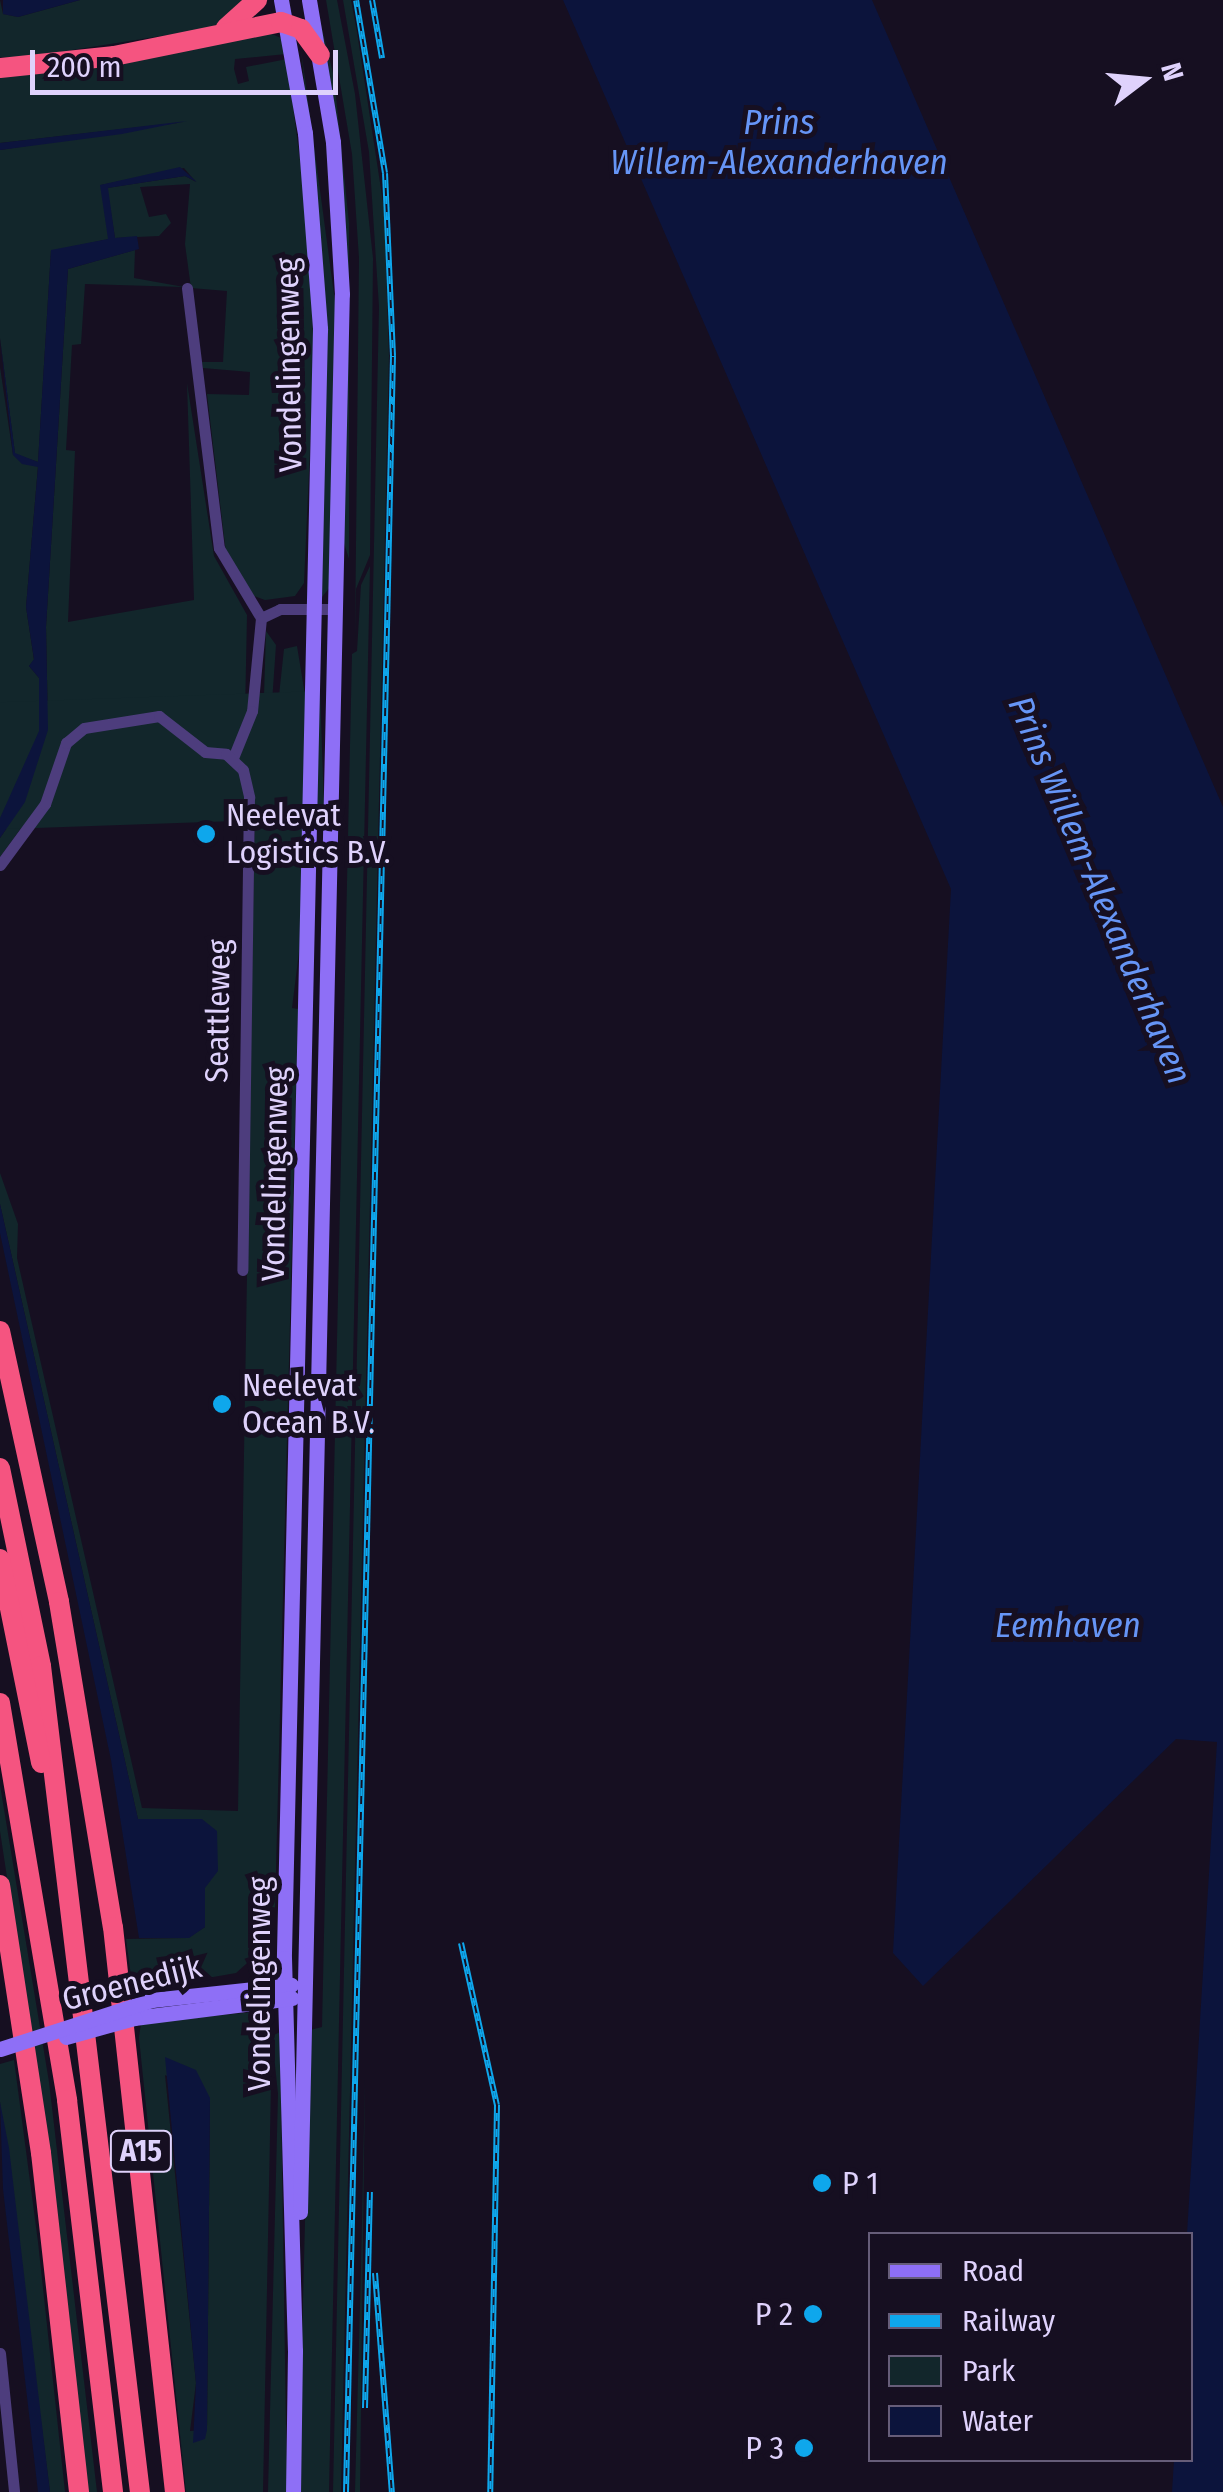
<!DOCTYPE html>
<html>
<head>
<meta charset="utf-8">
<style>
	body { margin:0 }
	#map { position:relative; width:1223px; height:2492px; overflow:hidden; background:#160f21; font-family:"Fira Sans Condensed",sans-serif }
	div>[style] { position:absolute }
	.green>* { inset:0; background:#12262b; transform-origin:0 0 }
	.water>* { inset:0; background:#0c143c }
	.street>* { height:11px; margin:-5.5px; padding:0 5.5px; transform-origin:5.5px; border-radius:5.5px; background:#4d3d7d }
	.secondary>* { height:15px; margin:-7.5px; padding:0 7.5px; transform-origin:7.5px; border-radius:7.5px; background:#8e6ff6 }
	.highway>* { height:20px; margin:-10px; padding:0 10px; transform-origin:10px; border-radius:10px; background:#f55480 }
	.rail>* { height:6px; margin-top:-3px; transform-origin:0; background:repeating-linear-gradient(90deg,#160f21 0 8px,#0ea7ec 0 16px); box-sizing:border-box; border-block:2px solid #0ea7ec }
	.secondary-bridge>* { height:15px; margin:-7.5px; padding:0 7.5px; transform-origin:7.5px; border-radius:7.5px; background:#8e6ff6 }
	.dots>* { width:28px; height:28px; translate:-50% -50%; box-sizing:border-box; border:5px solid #160f21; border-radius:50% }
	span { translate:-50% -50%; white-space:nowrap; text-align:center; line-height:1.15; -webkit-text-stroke:10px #160f21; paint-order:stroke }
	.shield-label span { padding:2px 8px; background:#160f21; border:2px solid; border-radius:8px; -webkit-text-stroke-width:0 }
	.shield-label { font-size:30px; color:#dfd2fc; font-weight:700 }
	.street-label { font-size:32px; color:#dfd2fc }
	.poi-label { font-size:32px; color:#dfd2fc }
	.left { translate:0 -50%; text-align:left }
	.right { translate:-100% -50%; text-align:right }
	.water-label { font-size:35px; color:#6695f6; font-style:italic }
	.legend { position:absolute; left:868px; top:2232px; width:325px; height:230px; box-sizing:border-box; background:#160f21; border:2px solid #665d79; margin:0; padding:12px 18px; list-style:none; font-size:30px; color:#dfd2fc }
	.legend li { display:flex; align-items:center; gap:20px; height:50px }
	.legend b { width:50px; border:2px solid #665d79 }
	.north { position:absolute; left:1093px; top:30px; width:100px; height:100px; -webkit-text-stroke:8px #160f21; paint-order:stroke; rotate:74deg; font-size:28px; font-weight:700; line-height:40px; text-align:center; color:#dfd2fc }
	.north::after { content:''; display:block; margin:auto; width:35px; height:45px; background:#dfd2fc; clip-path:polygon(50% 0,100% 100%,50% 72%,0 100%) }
	.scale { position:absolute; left:30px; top:50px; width:308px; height:45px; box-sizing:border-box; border:5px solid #dfd2fc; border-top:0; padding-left:12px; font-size:30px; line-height:35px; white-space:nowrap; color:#dfd2fc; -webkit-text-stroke:8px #160f21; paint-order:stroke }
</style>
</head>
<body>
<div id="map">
	<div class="green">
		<i style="clip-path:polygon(0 0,3px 14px,18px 17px,80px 0,247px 0,212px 28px,21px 58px,0 57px)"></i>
		<i style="clip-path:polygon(315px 0,334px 77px,349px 223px,349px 559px,343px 540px,346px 223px)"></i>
		<i style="clip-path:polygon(326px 0,337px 0,355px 94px,373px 258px,370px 555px,356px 589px,355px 640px,359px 258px,352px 154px)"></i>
		<i style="clip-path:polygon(343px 0,351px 0,357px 32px,384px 209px,389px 356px,341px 2492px,333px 2492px,379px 307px,369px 152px)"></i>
		<i style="clip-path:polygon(270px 33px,283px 39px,286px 54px,235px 59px,234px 69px,238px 84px,249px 81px,246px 67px,287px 59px,309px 231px,314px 360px,304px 583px,295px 596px,265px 600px,254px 596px,226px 553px,207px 394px,249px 395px,250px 372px,203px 368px,202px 362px,223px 362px,227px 291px,191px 288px,185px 244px,190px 184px,140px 187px,149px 217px,166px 214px,171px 223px,159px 236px,115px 238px,107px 188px,185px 176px,196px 182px,184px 168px,101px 185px,109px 239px,51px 251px,38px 462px,15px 454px,0 338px,0 150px,184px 122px,0 143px,0 75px)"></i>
		<i style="clip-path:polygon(301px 49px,336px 309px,330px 587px,322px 597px,325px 295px)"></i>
		<i style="clip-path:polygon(135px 250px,134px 278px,184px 287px,85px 284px,81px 344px,72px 345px,66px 450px,75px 451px,68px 622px,194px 600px,187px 383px,214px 556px,247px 615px,245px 714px,228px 748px,222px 700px,174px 701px,173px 717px,155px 711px,72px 728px,40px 802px,0 857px,0 838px,25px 802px,48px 730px,46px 627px,68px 269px)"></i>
		<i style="clip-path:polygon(0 367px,13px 455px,38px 466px,26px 607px,34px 660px,29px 666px,39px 678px,39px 731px,0 818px)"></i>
		<i style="clip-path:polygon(370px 566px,329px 2492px,298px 2492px,310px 2030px,322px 2027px,352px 654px,357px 651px,361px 585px)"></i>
		<i style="clip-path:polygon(266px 631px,276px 645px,270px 731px,264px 755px,249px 761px,264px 695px)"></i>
		<i style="clip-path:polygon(297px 646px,307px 707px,302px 928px,292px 1008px,298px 1009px,274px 1948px,265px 1947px,236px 1973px,133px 1991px,126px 1939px,188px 1938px,205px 1927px,202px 1819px,138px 1819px,0 1204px,0 1173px,18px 1224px,17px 1258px,142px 1808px,238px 1811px,255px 798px,258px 772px,272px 761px,284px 649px)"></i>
		<i style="left:320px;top:691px;width:127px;height:1222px;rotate:88deg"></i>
		<i style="clip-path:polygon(0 1785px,49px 2082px,97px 2492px,87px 2492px,54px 2188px,0 1831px)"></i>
		<i style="clip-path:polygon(evenodd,254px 2012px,264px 2015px,271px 2084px,263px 2492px,186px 2492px,139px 2038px,141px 2023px,254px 2012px,165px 2075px,210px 2098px,207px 2430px,190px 2431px,196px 2383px,165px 2075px)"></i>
		<i style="clip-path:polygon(280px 2032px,287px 2492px,268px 2492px,278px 2094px,272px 2036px)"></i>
		<i style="clip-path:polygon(14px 2060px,38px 2242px,65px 2492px,50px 2492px,0 2102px,0 2064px)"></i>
		<i style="clip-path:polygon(365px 2076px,360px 2492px,355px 2492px,361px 2267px)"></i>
	</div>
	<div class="water">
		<i style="clip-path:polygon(3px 0,80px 0,18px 17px,3px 14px)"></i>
		<i style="clip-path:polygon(563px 0,872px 0,1223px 807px,1223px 2492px,1172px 2492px,1174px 2460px,1190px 2460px,1187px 2234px,1217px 1742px,1176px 1739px,923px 1986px,893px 1953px,951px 889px)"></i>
		<i style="clip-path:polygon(187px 121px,122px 134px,0 150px,0 143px)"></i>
		<i style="clip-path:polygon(180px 167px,197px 182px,185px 176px,108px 188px,115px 238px,137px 236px,139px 249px,68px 269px,46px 627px,48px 730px,25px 802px,0 838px,0 818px,39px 731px,39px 678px,29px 666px,34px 659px,26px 607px,38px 467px,22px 464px,13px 455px,0 338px,15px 453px,38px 462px,51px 250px,108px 239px,100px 185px)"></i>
		<i style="clip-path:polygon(0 1204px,138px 1819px,202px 1819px,217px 1831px,218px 1871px,205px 1888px,205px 1927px,189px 1938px,139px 1938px,111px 1760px,0 1233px)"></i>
		<i style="clip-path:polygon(165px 2057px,196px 2070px,210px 2098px,207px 2430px,205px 2439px,193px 2443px,196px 2383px)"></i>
		<i style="clip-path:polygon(0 2102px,9px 2148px,50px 2492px,38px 2492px,3px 2189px)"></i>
	</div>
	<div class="street">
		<i style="left:187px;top:288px;width:262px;rotate:83deg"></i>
		<i style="left:219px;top:548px;width:82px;rotate:59deg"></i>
		<i style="left:261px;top:618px;width:93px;rotate:95.5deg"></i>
		<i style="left:252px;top:711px;width:51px;rotate:112deg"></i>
		<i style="left:261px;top:618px;width:21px;rotate:-25deg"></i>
		<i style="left:280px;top:609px;width:55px"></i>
		<i style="left:0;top:865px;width:76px;rotate:-53.6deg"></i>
		<i style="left:45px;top:804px;width:65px;rotate:-71deg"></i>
		<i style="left:66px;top:743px;width:23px;rotate:-40deg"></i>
		<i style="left:84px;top:728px;width:76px;rotate:-9.1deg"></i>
		<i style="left:159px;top:716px;width:58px;rotate:38deg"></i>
		<i style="left:205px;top:752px;width:21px;rotate:5deg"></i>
		<i style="left:226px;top:754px;width:23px;rotate:43deg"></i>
		<i style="left:243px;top:770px;width:28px;rotate:77deg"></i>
		<i style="left:249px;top:797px;width:473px;rotate:90.8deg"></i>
		<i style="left:0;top:2353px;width:140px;rotate:84.2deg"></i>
	</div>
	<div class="secondary">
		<i style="left:281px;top:0;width:135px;rotate:79.8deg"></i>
		<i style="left:305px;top:133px;width:197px;rotate:85.6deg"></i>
		<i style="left:320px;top:329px;width:1629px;rotate:91.27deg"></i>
		<i style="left:284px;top:1958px;width:393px;rotate:88.4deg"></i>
		<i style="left:295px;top:2351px;width:141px;rotate:90.8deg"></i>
		<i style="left:152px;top:2000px;width:140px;rotate:-6.2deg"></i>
		<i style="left:134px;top:2018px;width:159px;rotate:-7.2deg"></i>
		<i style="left:300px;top:2212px;width:1918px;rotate:-88.75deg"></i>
		<i style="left:342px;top:294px;width:152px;rotate:-93.4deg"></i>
		<i style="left:333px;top:142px;width:144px;rotate:-99.6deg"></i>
	</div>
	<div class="highway">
		<i style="left:226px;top:28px;width:42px;rotate:-42.1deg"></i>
		<i style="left:0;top:68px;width:115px;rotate:-6deg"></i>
		<i style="left:114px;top:56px;width:170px;rotate:-11.5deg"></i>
		<i style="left:281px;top:22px;width:21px;rotate:19deg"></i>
		<i style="left:301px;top:29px;width:32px;rotate:54deg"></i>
		<i style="left:0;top:1331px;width:277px;rotate:77.7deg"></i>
		<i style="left:59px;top:1602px;width:329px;rotate:80.6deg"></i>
		<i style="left:113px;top:1927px;width:568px;rotate:83.74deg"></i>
		<i style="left:0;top:1468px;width:202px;rotate:78.3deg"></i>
		<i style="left:41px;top:1666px;width:832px;rotate:83.17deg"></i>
		<i style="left:0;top:1559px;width:208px;rotate:78.6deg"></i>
		<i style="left:0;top:1703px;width:403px;rotate:80.4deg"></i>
		<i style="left:67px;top:2100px;width:395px;rotate:83.3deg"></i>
		<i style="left:0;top:1885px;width:271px;rotate:81.3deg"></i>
		<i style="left:41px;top:2153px;width:341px;rotate:83.6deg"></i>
	</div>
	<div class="rail">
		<i style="left:372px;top:0;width:59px;rotate:80.2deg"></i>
		<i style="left:461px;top:1943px;width:166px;rotate:77.5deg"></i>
		<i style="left:497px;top:2105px;width:387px;rotate:91deg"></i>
		<i style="left:375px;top:2273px;width:220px;rotate:85.6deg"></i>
		<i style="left:365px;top:2408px;width:216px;rotate:-88.7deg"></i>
		<i style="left:346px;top:2492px;width:2137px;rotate:-88.74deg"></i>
		<i style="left:393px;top:356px;width:183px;rotate:-92.5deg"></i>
		<i style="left:385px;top:173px;width:175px;rotate:-99.5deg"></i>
	</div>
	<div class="secondary-bridge">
		<i style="left:66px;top:2037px;width:71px;rotate:-15.6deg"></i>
		<i style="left:0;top:2049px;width:160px;rotate:-17.9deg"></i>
	</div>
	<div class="dots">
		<i style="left:206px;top:834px;background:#0ea7ec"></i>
		<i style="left:222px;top:1404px;background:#0ea7ec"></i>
		<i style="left:822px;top:2183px;background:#0ea7ec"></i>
		<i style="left:813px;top:2314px;background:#0ea7ec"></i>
		<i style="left:804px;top:2448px;background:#0ea7ec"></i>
	</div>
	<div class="shield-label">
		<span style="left:141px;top:2151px">A15</span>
	</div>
	<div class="street-label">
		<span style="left:289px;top:365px;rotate:-91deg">Vondelingenweg</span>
		<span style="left:218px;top:1011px;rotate:-89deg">Seattleweg</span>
		<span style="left:275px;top:1174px;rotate:-89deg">Vondelingenweg</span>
		<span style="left:132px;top:1983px;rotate:-14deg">Groenedijk</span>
		<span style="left:259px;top:1984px;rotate:-90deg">Vondelingenweg</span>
	</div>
	<div class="poi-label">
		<span class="left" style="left:226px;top:834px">Neelevat<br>Logistics B.V.</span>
		<span class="left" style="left:242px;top:1404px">Neelevat<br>Ocean B.V.</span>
		<span class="left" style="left:842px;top:2183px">P 1</span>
		<span class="right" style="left:793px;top:2314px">P 2</span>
		<span class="right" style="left:784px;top:2448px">P 3</span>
	</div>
	<div class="water-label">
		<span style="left:779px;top:142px">Prins<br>Willem-Alexanderhaven</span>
		<span style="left:1100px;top:890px;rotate:67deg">Prins Willem-Alexanderhaven</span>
		<span style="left:1068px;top:1625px">Eemhaven</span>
	</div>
	<ul class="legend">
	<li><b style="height:12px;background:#8e6ff6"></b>Road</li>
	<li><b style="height:12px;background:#0ea7ec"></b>Railway</li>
	<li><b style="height:28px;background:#12262b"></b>Park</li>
	<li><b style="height:28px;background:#0c143c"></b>Water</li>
	</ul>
	<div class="north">N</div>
	<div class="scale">200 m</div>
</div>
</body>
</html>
